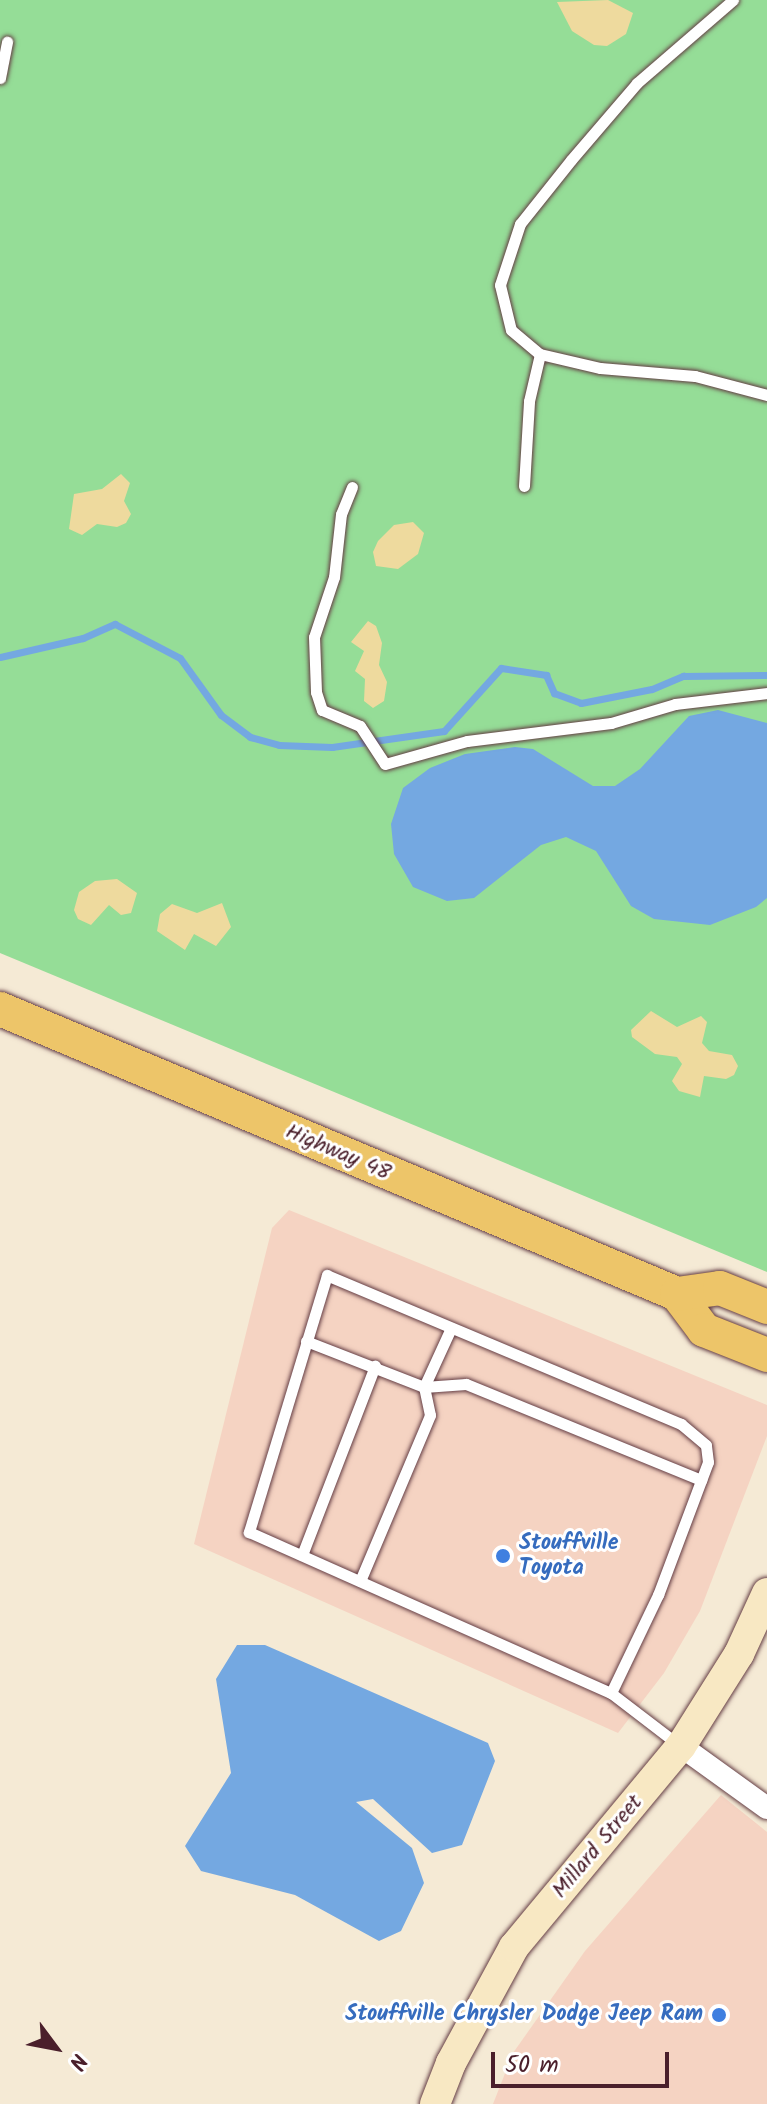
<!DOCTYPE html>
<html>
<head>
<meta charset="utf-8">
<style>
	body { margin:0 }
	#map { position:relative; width:767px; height:2104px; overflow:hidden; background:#f5ead5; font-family:Kalam,sans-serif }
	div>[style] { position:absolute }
	.built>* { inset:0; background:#f5d3c2 }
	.green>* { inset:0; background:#95dd97 }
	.sand>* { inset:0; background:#eeda9e }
	.water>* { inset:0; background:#74a8e1 }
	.stream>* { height:7px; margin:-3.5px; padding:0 3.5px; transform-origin:3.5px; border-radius:3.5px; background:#74a8e1 }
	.roads { filter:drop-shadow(0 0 2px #643d44) drop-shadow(0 0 2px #643d44) }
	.lane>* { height:11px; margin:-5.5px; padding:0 5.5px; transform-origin:5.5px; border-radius:5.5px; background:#fff }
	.street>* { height:22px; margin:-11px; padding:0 11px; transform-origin:11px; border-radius:11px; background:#fff }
	.secondary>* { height:30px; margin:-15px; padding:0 15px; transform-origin:15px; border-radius:15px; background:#f8e8c3 }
	.primary>* { height:34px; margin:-17px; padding:0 17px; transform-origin:17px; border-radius:17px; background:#edc569 }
	.dots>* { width:22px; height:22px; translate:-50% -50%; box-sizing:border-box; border:4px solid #fff; border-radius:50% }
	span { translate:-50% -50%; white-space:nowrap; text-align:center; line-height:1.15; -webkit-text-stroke:6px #fff; paint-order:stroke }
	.street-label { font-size:22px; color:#4a1f2b }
	.shop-label { font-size:22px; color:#366cbe; font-weight:700 }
	.left { translate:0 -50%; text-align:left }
	.right { translate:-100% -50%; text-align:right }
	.north { position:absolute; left:16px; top:2008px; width:80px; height:80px; -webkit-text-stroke:6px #fff; paint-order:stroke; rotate:122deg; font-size:22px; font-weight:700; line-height:32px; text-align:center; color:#4a1f2b }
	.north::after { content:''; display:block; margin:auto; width:28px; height:36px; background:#4a1f2b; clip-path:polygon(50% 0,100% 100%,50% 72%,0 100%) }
	.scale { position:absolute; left:491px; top:2052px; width:178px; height:36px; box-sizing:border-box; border:4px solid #4a1f2b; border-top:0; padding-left:10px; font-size:24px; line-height:28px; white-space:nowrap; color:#4a1f2b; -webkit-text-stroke:6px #fff; paint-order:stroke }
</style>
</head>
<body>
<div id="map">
	<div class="built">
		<i style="clip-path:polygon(289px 1210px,767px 1405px,767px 1436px,700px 1611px,664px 1673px,618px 1733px,194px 1544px,272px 1228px)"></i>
		<i style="clip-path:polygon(721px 1795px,767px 1832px,767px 2104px,493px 2104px,513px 2053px,585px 1951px)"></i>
	</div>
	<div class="green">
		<i style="clip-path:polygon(0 0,767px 0,767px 1272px,0 953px)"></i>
	</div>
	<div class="sand">
		<i style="clip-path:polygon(608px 0,633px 13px,626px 34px,607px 46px,594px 45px,572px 31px,557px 2px)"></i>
		<i style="clip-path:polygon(121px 474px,130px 483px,124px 501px,131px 514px,126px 523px,117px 527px,97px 524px,82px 535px,69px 529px,74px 494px,102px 489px)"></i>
		<i style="clip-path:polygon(413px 522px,424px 533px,418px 554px,398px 569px,376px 566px,373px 552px,378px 541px,394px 525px)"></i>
		<i style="clip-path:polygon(368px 621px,376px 626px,382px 643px,379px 665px,387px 682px,384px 701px,373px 708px,364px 701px,365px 679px,355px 671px,364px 651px,351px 642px)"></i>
		<i style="clip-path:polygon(117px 879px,137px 893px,131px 913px,121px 915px,109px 905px,91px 925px,78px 919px,74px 910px,79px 892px,95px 881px)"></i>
		<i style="clip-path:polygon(222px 903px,231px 927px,216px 946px,194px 934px,185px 950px,157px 931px,160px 914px,172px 904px,197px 913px)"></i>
		<i style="clip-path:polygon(651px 1011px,677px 1027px,701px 1016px,707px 1022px,702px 1043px,709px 1051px,732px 1055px,738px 1066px,734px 1075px,726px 1079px,704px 1076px,700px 1097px,679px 1091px,672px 1081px,682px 1064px,677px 1057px,655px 1054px,632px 1037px,631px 1030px)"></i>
	</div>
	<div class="water">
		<i style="clip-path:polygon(718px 710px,767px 723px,767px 898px,756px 907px,710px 925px,654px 919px,631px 906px,596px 851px,566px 837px,541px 845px,474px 898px,447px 901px,413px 887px,394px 854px,391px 824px,403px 788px,430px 768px,465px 754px,515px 747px,533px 749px,593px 786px,615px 786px,640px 769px,689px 716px)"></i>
		<i style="clip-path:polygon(237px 1645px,265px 1645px,488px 1743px,495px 1761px,462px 1845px,432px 1853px,373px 1799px,356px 1802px,412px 1848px,424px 1883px,401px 1931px,379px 1941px,295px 1895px,201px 1871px,185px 1846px,231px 1773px,216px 1679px)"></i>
	</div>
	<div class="stream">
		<i style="left:0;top:657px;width:85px;rotate:-12.9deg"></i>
		<i style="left:83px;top:638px;width:35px;rotate:-24deg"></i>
		<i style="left:115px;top:624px;width:73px;rotate:27.6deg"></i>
		<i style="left:180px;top:658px;width:70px;rotate:54.3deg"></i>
		<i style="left:221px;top:715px;width:36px;rotate:37deg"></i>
		<i style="left:250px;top:737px;width:30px;rotate:15deg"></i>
		<i style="left:279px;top:745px;width:53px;rotate:2.2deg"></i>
		<i style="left:332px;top:747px;width:113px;rotate:-8.1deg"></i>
		<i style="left:444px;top:731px;width:85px;rotate:-47.9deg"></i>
		<i style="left:501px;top:668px;width:46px;rotate:8.8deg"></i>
		<i style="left:546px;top:675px;width:20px;rotate:66deg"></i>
		<i style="left:554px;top:693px;width:29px;rotate:20deg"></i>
		<i style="left:581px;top:703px;width:72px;rotate:-11.2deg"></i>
		<i style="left:652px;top:689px;width:34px;rotate:-23deg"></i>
		<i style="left:683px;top:676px;width:84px;rotate:-0.7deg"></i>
	</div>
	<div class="roads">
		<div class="lane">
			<i style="left:733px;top:0;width:127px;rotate:139.2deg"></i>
			<i style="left:637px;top:83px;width:101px;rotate:130.6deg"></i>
			<i style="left:571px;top:160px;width:82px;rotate:128.6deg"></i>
			<i style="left:520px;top:224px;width:64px;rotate:108.2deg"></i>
			<i style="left:500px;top:285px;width:46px;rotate:76.3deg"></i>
			<i style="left:511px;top:330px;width:38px;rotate:40deg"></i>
			<i style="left:540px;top:354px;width:62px;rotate:13.1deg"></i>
			<i style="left:600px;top:368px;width:95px;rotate:4.8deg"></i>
			<i style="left:695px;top:376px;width:74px;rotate:14.8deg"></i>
			<i style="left:0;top:78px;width:37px;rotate:-79deg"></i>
			<i style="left:524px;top:486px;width:85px;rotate:-86.6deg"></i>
			<i style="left:529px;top:401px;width:48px;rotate:-76.8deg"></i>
			<i style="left:352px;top:487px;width:29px;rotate:112deg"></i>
			<i style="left:341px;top:514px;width:63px;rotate:96.3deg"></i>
			<i style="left:334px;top:577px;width:63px;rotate:108.4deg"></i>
			<i style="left:314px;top:637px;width:55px;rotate:87.9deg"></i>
			<i style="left:316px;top:692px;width:19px;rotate:72deg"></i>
			<i style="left:322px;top:710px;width:41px;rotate:22.8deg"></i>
			<i style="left:360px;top:726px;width:45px;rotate:56.7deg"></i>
			<i style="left:385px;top:764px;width:85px;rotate:-15.7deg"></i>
			<i style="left:467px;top:741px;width:145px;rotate:-7.1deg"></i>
			<i style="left:611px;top:723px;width:67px;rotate:-16.5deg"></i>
			<i style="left:675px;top:704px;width:93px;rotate:-6.8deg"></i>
			<i style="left:306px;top:1341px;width:127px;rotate:21.3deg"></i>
			<i style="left:424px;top:1387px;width:42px;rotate:-4.1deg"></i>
			<i style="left:466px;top:1384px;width:254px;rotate:22.2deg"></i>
			<i style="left:302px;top:1555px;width:203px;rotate:-68.9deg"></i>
			<i style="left:360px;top:1581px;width:180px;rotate:-67.1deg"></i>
			<i style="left:430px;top:1415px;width:29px;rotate:-102deg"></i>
			<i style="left:424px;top:1387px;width:65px;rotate:-65.4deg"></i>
			<i style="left:611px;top:1693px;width:109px;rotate:-64.4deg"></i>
			<i style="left:658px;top:1595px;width:142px;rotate:-69.4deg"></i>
			<i style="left:708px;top:1462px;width:17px;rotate:-97deg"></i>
			<i style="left:706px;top:1445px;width:33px;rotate:-140deg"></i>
			<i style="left:681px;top:1424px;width:384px;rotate:-157.2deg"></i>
			<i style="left:327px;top:1275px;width:269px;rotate:106.9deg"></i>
			<i style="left:249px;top:1532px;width:396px;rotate:24deg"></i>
			<i style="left:611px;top:1693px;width:87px;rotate:37.5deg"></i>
		</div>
		<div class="street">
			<i style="left:681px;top:1746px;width:106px;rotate:35.8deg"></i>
		</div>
		<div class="secondary">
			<i style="left:435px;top:2104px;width:44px;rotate:-68.7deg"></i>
			<i style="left:451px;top:2063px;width:132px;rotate:-61.5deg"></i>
			<i style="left:514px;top:1947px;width:261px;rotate:-50.3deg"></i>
			<i style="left:681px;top:1746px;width:109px;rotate:-57.8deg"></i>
			<i style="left:739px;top:1654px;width:67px;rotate:-65.3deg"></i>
		</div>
		<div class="primary">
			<i style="left:0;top:1009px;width:735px;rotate:22.83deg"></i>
			<i style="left:677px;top:1294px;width:45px;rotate:53.1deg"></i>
			<i style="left:704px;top:1330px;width:68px;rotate:21.6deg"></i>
			<i style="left:677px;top:1294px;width:43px;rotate:-7.9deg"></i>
			<i style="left:720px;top:1288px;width:51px;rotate:22deg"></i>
		</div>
	</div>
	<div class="dots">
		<i style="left:503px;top:1556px;background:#3f7fe0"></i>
		<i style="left:719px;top:2015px;background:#3f7fe0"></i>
	</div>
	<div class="street-label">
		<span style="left:338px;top:1153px;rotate:23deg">Highway 48</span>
		<span style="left:598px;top:1847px;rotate:-50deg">Millard Street</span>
	</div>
	<div class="shop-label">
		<span class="left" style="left:519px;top:1556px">Stouffville<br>Toyota</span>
		<span class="right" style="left:703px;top:2015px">Stouffville Chrysler Dodge Jeep Ram</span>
	</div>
	<div class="north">N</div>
	<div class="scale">50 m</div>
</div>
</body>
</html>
